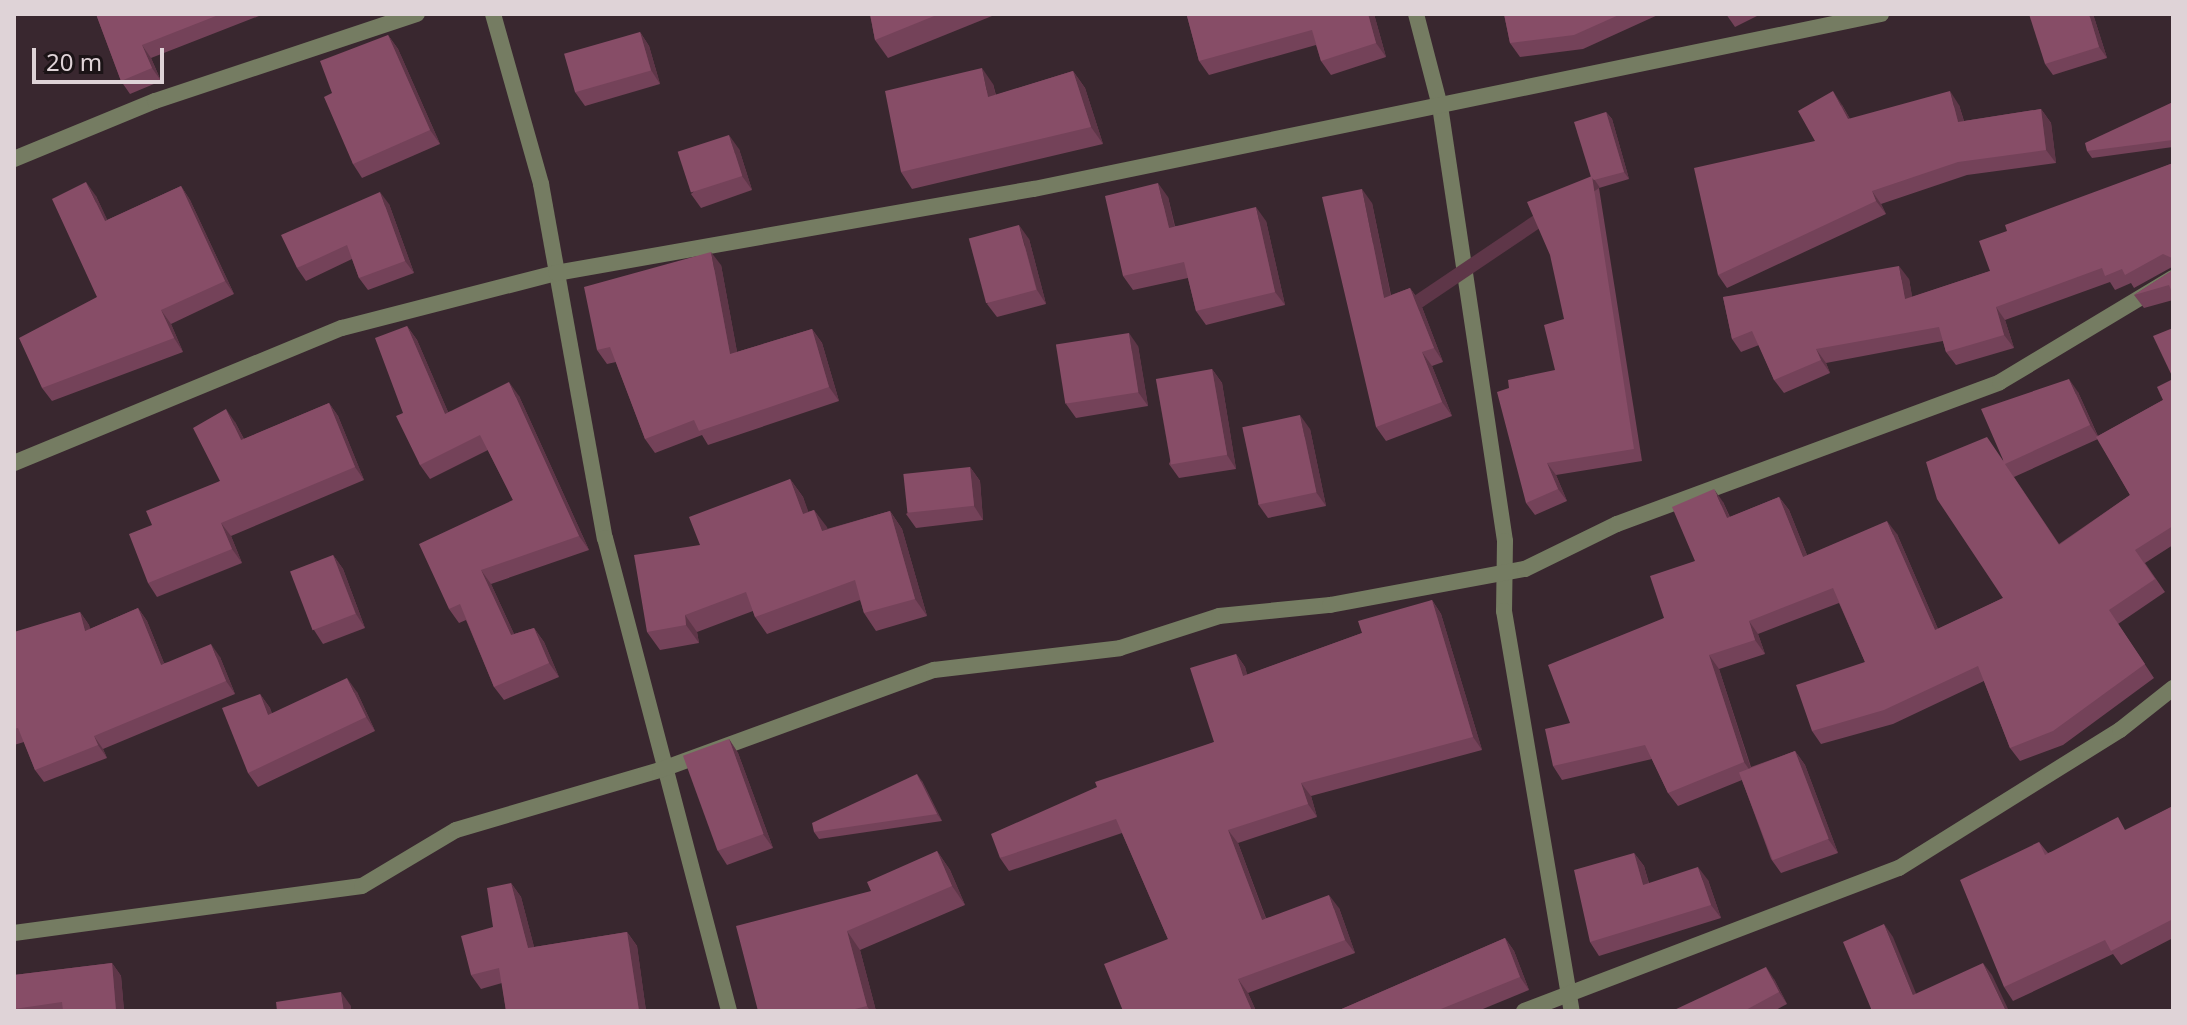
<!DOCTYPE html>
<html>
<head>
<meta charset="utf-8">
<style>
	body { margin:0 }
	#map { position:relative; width:2187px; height:1025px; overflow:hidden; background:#39272f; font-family:"Noto Sans",sans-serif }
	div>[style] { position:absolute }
	.minor>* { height:16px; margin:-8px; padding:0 8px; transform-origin:8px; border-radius:8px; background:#757c62 }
	.wall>* { inset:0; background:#744259 }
	.shaded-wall>* { inset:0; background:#5e3648; transform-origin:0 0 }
	.building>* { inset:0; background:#874d67; transform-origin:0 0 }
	span { translate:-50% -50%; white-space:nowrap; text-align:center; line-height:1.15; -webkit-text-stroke:6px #1b1316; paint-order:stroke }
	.frame { position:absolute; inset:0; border:16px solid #dfd3d7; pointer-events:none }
	.scale { position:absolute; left:32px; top:48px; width:132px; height:36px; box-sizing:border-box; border:4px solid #dfd3d7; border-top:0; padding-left:10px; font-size:24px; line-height:28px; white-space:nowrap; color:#dfd3d7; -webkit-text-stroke:6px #1b1316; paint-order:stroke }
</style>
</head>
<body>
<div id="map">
	<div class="minor">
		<i style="left:493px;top:14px;width:177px;rotate:74.2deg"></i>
		<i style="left:541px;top:184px;width:360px;rotate:79.8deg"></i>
		<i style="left:605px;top:538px;width:489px;rotate:75.3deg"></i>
		<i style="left:1416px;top:14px;width:95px;rotate:75.4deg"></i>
		<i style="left:1440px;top:106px;width:440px;rotate:81.5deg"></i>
		<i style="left:1505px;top:541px;width:70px;rotate:90.8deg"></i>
		<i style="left:1504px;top:611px;width:406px;rotate:80.4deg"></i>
		<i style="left:14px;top:159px;width:152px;rotate:-22.4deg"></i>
		<i style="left:155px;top:101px;width:276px;rotate:-18.4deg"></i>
		<i style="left:14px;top:463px;width:355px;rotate:-22.4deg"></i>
		<i style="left:342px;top:328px;width:221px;rotate:-14.4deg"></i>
		<i style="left:556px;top:273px;width:485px;rotate:-10deg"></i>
		<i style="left:1034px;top:189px;width:865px;rotate:-11.67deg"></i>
		<i style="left:14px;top:933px;width:351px;rotate:-7.7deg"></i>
		<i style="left:362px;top:886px;width:109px;rotate:-30.8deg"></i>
		<i style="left:456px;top:830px;width:213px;rotate:-16.4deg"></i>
		<i style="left:660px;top:770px;width:292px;rotate:-20.1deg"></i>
		<i style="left:934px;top:670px;width:187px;rotate:-6.7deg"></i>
		<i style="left:1120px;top:648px;width:104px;rotate:-17.9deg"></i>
		<i style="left:1219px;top:616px;width:112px;rotate:-5.7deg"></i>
		<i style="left:1330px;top:605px;width:198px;rotate:-10.5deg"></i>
		<i style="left:1525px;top:569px;width:102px;rotate:-26.1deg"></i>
		<i style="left:1617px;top:524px;width:408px;rotate:-20.3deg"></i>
		<i style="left:2000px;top:382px;width:202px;rotate:-31deg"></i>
		<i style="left:1524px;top:1011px;width:401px;rotate:-20.9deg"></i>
		<i style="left:1899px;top:868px;width:261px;rotate:-32deg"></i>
		<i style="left:2120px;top:730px;width:68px;rotate:-38.4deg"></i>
	</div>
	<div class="wall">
		<i style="clip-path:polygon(96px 14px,264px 14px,151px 58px,161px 81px,130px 94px,121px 81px)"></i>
		<i style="clip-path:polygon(870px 14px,997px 14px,888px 58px,875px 40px)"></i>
		<i style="clip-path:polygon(1374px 14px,1386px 57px,1331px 75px,1321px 61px,1316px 45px,1209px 75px,1199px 61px,1187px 16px)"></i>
		<i style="clip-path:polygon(1504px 14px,1660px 14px,1583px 49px,1520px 57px,1510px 43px)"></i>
		<i style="clip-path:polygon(1726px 14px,1761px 14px,1735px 27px)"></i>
		<i style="clip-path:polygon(2093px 14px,2107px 58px,2053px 75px,2045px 64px)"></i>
		<i style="clip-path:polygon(640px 32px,649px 46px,660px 84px,585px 106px,575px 92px)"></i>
		<i style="clip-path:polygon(388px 35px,398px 49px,440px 144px,362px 178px,353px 164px,332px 93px)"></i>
		<i style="clip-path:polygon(1073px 71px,1085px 88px,1103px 144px,912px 189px,901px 172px,993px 84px,996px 95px)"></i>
		<i style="clip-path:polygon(2173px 102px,2173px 147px,2092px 158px,2087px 151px)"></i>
		<i style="clip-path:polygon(1842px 105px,1850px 119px,1959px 105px,1964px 121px,2041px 109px,2051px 123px,2056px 163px,1967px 175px,1881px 204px,1886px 214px,1727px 288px,1718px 275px,1815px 141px)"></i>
		<i style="clip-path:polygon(1606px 112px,1612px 119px,1629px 179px,1599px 188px,1642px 461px,1556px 475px,1567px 501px,1535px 515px,1526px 503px,1555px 370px,1564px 319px)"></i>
		<i style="clip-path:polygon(739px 149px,752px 190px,701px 208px,691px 194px)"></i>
		<i style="clip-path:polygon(2173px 163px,2173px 300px,2144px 308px,2134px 295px,2173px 270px,2172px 267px,2134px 288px,2131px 283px,2115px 290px,2110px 282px,2005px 320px,2014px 348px,1956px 365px,1946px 352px,1943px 341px,1826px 363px,1830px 373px,1784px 393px,1774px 380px,1759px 345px,1741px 352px,1732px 339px,1723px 297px,1909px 279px,1912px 297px,1990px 271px,2007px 231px)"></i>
		<i style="clip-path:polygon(181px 186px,190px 200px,234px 294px,171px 324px,183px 352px,52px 401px,42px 388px,97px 297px,96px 196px,107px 220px)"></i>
		<i style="clip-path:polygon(1168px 197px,1175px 226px,1266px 221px,1285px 305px,1206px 325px,1196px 311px,1188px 278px,1133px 290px,1123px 276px)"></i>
		<i style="clip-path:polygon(1372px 203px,1391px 295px,1410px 288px,1420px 302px,1443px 362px,1432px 366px,1452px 416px,1386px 441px,1376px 427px)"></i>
		<i style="clip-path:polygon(389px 204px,414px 273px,368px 290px,359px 278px,352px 259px,306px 281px,297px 268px)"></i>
		<i style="clip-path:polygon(1029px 239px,1046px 304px,997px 317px,987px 304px)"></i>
		<i style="clip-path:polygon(721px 265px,737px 352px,812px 329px,822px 343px,839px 401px,708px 445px,702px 435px,655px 453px,645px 439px,616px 362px,607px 364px,597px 350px)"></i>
		<i style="clip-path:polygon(407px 326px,417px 340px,448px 412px,519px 396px,589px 550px,491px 584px,514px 634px,534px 628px,544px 642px,559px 677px,504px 700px,494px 687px,466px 620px,459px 623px,449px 609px,513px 500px,488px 450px,430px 479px,420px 465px,403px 413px)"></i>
		<i style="clip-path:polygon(1138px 346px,1148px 406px,1076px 418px,1066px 404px)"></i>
		<i style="clip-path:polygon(1212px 369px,1222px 383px,1236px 469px,1179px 478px,1169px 464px)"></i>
		<i style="clip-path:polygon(evenodd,2173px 379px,2173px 545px,2145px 563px,2165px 592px,2118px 624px,2154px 678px,2063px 745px,2020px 761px,2010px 748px,1984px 681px,1893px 724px,1821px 744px,1812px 731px,1865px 662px,1839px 603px,1758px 634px,1765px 654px,1719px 669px,1751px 767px,1795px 751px,1805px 765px,1838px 853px,1781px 873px,1771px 859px,1742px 780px,1678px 806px,1668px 793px,1652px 759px,1562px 780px,1553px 766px,1570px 723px,1664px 618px,1695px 561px,1723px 502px,1730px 517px,1779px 497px,1789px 510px,1807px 555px,1897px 534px,1938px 629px,2003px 598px,2003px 460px,2078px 392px,2098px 436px,2163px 400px,2173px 379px,2098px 439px,2130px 495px,2059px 544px,2014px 477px,2098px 439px)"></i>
		<i style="clip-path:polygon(329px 403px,338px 416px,364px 480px,231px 536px,242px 563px,157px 597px,148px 583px,152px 525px,220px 481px,235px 422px,244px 439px)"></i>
		<i style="clip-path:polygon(1310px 429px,1326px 506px,1268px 518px,1258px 504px)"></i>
		<i style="clip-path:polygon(970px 467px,980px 481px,983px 520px,916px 528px,906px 514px)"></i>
		<i style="clip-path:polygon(790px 479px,803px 497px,808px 512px,814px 510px,827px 529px,890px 511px,902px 529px,927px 616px,876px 631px,864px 613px,860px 600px,767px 634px,755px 617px,753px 611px,697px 632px,699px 643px,660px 650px,647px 632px,700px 545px)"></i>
		<i style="clip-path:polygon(333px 555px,343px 569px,365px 628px,323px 644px,314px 630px)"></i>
		<i style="clip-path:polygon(1432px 600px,1441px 614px,1482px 750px,1311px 796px,1317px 817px,1238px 843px,1266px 918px,1339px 908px,1355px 953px,1248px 993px,1256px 1011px,1123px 1011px,1168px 939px,1122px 833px,1009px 871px,1000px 858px,1214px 742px,1236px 654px,1245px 667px,1247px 675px,1362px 633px)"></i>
		<i style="clip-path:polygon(138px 608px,147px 621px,164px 663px,220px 657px,235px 694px,103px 749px,107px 758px,44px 782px,35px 770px,24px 742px,14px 745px,14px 691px,80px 612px,89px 625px,90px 629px)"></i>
		<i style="clip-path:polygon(357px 692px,375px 731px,258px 787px,248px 773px,260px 694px,270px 708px,272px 714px)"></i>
		<i style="clip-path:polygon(729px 739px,738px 753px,773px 848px,727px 865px,718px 851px)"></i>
		<i style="clip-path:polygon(922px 781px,942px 821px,819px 839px,814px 832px)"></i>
		<i style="clip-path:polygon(2173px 806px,2173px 938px,2121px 965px,2113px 954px,2013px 1001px,2004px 987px,2039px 842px,2048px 853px,2127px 830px)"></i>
		<i style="clip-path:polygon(937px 851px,950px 870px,965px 905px,860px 950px,876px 1011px,758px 1011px,871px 891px)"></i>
		<i style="clip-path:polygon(1634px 853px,1644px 866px,1649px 883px,1708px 880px,1721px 918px,1599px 956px,1590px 942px)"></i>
		<i style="clip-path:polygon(511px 883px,521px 897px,534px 947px,627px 932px,637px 946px,646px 1011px,506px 1011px,502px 983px,481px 989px,471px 975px,493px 927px)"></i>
		<i style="clip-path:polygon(1505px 938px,1514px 951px,1529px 990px,1478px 1011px,1337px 1011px)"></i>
		<i style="clip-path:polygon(112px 963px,121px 976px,124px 1011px,14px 1011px,14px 975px)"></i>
		<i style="clip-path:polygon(1774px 979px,1787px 1004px,1774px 1011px,1672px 1011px)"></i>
	</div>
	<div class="shaded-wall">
		<i style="clip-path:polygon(1368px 14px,1374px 14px,1386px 57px,1376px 43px)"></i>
		<i style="clip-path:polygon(2089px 14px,2093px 14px,2107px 58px,2099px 47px)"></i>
		<i style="clip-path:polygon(640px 32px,649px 46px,660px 84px,651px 70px)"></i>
		<i style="clip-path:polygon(388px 35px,398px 49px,440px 144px,430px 130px)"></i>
		<i style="clip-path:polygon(142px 45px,151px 58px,161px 81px,152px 68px)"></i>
		<i style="clip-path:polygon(982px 68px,993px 84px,1000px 114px,988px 97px)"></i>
		<i style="clip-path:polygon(1073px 71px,1085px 88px,1103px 144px,1091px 127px)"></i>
		<i style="clip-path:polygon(1833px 91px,1842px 105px,1858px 133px,1848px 119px)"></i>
		<i style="clip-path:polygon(1950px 91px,1959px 105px,1968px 135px,1958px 122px)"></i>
		<i style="clip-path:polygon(2041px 109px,2051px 123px,2056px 163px,2046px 150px)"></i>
		<i style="clip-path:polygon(1606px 112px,1612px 119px,1629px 179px,1624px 172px)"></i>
		<i style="clip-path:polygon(729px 135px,739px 149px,752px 190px,742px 176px)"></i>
		<i style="left:1592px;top:176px;width:14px;height:276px;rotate:56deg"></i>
		<i style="clip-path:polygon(86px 182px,96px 196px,114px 234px,105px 221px)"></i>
		<i style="clip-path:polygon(1158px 183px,1168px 197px,1178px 242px,1169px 228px)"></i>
		<i style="clip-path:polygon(181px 186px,190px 200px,234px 294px,225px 281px)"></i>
		<i style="clip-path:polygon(1362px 189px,1372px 203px,1394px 312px,1384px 298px)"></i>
		<i style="clip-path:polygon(1872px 191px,1881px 204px,1886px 214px,1876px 201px)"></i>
		<i style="clip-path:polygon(380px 192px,389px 204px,414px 273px,405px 261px)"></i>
		<i style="clip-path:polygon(1256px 207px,1266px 221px,1285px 305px,1275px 292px)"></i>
		<i style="clip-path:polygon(1019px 225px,1029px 239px,1046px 304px,1037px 290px)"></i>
		<i style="clip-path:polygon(711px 252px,721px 265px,740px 368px,730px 354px)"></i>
		<i style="clip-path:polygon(1899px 266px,1909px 279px,1915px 313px,1905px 299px)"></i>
		<i style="clip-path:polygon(1410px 288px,1420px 302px,1443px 362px,1434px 348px)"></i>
		<i style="clip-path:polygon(1996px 307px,2005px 320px,2014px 348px,2004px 335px)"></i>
		<i style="clip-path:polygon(161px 310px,171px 324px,183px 352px,174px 338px)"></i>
		<i style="clip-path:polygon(407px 326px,417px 340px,455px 428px,445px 414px)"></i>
		<i style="clip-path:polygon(812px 329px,822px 343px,839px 401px,829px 387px)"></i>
		<i style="clip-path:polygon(1129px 333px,1138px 346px,1148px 406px,1138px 392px)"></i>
		<i style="clip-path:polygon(1816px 349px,1826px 363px,1830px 373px,1821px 360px)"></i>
		<i style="clip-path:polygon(1422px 352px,1432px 366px,1452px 416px,1442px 402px)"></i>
		<i style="clip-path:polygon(1212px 369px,1222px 383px,1236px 469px,1227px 455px)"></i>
		<i style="clip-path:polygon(2069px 379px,2078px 392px,2099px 439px,2090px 425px)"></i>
		<i style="clip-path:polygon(509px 382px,519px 396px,589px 550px,579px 536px)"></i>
		<i style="clip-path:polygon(329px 403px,338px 416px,364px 480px,355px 467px)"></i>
		<i style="clip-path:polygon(226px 409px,235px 422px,251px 453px,241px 440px)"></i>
		<i style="clip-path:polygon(1300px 415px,1310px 429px,1326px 506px,1316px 492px)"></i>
		<i style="clip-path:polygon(1547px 463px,1556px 475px,1567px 501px,1558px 489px)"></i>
		<i style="clip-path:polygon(970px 467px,980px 481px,983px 520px,974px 506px)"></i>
		<i style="clip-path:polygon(790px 479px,803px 497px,816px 532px,803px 514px)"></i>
		<i style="clip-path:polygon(1714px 489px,1723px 502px,1736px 532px,1727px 518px)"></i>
		<i style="clip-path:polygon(1779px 497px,1789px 510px,1813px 570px,1803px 557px)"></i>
		<i style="clip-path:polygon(814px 510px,827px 527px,834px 548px,822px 531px)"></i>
		<i style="clip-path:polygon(890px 511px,902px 529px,927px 616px,915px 599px)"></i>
		<i style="clip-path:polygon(1887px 521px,1897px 534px,1944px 643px,1935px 630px)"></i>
		<i style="clip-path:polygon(221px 523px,231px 536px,242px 563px,232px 549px)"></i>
		<i style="clip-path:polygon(333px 555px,343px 569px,365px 628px,356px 614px)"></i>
		<i style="clip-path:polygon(481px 570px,491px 584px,521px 649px,511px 635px)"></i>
		<i style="clip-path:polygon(1432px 600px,1441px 614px,1482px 750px,1473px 737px)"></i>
		<i style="clip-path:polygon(138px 608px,147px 621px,170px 678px,161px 665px)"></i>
		<i style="clip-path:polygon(80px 612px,89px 625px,94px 644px,85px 631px)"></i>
		<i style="clip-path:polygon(685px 615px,697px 632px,699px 643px,686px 625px)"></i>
		<i style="clip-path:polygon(1749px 621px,1758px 634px,1765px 654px,1755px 640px)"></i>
		<i style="clip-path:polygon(534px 628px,544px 642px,559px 677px,549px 663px)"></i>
		<i style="clip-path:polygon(211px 644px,220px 657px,235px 694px,226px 681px)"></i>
		<i style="clip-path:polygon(1236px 654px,1245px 667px,1252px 690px,1243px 676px)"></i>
		<i style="clip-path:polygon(1709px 655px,1719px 669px,1753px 775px,1744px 762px)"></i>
		<i style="clip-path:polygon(347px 678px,357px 692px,375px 731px,366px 717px)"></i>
		<i style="clip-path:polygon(260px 694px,270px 708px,278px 729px,268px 715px)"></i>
		<i style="clip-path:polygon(94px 736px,103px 749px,107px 758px,98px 745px)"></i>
		<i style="clip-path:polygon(729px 739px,738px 753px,773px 848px,763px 834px)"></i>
		<i style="clip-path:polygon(1795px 751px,1805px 765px,1838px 853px,1828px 839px)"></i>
		<i style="clip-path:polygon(917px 774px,922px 781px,942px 821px,937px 814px)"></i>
		<i style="clip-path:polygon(1301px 783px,1311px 796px,1317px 817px,1308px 804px)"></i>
		<i style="clip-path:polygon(1228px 830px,1238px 843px,1271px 933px,1262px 920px)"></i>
		<i style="clip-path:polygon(937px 851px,950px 870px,965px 905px,952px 886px)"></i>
		<i style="clip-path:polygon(1634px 853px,1644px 866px,1653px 899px,1643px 885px)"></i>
		<i style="clip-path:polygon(1698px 867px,1708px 880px,1721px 918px,1711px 905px)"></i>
		<i style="clip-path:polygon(511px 883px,521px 897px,538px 962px,528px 948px)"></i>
		<i style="clip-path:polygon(1329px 895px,1339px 908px,1355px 953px,1345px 940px)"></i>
		<i style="clip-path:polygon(1884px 924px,1893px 937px,1922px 1008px,1913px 995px)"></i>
		<i style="clip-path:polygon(847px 931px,860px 950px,876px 1011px,870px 1011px,867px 1006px)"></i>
		<i style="clip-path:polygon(627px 932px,637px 946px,646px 1011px,639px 1011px)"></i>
		<i style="clip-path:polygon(1505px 938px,1514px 951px,1529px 990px,1520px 977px)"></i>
		<i style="clip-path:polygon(112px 963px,121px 976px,124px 1011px,116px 1011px)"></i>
		<i style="clip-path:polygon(1983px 963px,1992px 975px,2009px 1011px,2006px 1011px)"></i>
		<i style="clip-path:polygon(1766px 967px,1774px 979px,1787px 1004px,1779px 992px)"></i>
		<i style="clip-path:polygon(1238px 979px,1248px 993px,1256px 1011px,1252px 1011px)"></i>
		<i style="clip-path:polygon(341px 992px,351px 1006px,351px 1011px,344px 1011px)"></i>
	</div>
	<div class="building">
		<i style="clip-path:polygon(96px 14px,221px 14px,142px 45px,152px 68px,121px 81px)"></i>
		<i style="clip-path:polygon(870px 14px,939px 14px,875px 40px)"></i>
		<i style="clip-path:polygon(1194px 14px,1368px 14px,1376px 43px,1321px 61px,1312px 30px,1199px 61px,1187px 16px)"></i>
		<i style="clip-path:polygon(1504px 14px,1621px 14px,1574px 35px,1510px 43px)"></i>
		<i style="clip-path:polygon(2029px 14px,2089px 14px,2099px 47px,2045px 64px)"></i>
		<i style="left:640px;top:32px;width:40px;height:79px;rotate:74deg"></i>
		<i style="clip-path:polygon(388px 35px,430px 130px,353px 164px,324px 97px,332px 93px,320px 61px)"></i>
		<i style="clip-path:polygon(982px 68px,988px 97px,1073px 71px,1091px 127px,901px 172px,885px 91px)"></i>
		<i style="clip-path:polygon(1833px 91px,1848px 119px,1950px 91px,1958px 122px,2041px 109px,2046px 150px,1958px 162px,1872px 191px,1876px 201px,1718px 275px,1694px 168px,1815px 141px,1798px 111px)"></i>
		<i style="clip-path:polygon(2173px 102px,2173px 140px,2087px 151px,2085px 143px)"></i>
		<i style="clip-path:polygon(1606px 112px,1624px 172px,1594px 180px,1591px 177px,1574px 122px)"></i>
		<i style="left:729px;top:135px;width:43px;height:54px;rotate:72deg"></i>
		<i style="clip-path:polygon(2173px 163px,2173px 295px,2169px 285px,2134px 295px,2173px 270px,2172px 258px,2163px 254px,2125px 275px,2122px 269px,2105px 276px,2102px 268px,1996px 307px,2004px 335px,1946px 352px,1939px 327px,1816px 349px,1821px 360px,1774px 380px,1752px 331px,1732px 339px,1723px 297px,1899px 266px,1905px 299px,1990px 271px,1979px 241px,2007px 231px,2005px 225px)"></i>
		<i style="clip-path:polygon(1592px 176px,1634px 449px,1547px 463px,1558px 489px,1526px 503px,1497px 392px,1509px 388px,1508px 380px,1555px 370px,1544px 325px,1564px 319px,1550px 255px,1527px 202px)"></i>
		<i style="clip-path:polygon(86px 182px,105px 221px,181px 186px,225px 281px,161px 310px,174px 338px,42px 388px,19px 338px,97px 297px,52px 199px)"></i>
		<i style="clip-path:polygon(1158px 183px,1169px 228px,1256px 207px,1275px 292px,1196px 311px,1184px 262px,1123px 276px,1105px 196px)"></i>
		<i style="clip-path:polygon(1362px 189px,1384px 298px,1410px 288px,1434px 348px,1422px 352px,1442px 402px,1376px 427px,1322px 197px)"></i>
		<i style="clip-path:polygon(380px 192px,405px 261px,359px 278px,347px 245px,297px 268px,281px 235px)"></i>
		<i style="left:1019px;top:225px;width:67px;height:52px;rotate:75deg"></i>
		<i style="clip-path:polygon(711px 252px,730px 354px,812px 329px,829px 387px,699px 431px,694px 420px,645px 439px,610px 347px,597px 350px,584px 287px)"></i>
		<i style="clip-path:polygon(407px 326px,445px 414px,509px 382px,579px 536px,481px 570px,511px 635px,534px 628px,549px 663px,494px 687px,460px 604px,449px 609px,419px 544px,513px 500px,480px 435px,420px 465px,396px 416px,403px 413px,375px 338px)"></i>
		<i style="clip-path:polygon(2173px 328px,2173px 378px,2153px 336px)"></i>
		<i style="left:1129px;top:333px;width:60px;height:74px;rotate:81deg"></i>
		<i style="left:1212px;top:369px;width:87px;height:57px;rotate:80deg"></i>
		<i style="clip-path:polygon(2069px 379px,2090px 425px,2005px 464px,2059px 545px,2130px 495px,2096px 437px,2163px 400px,2157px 387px,2173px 379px,2173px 526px,2135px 550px,2155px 579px,2109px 610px,2145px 664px,2053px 731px,2010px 748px,1978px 666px,1884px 710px,1812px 731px,1796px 685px,1865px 662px,1833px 588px,1749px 621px,1755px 640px,1709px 655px,1744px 762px,1668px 793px,1645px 745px,1553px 766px,1545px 729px,1570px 723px,1548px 665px,1664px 618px,1650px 576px,1695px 561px,1672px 507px,1714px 489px,1727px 518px,1779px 497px,1803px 557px,1887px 521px,1935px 630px,2003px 598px,1937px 499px,1926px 462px,1987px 437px,2004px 462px,1981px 409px)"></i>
		<i style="clip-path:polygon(329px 403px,355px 467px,221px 523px,232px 549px,148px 583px,129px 534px,152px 525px,146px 511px,220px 481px,193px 428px,226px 409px,241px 440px)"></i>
		<i style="left:1300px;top:415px;width:79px;height:59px;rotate:78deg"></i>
		<i style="left:970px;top:467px;width:39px;height:67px;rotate:84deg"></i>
		<i style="clip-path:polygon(790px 479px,803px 514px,814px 510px,822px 531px,890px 511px,915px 599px,864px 613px,855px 580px,755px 617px,746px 592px,685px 615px,686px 625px,647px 632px,634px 555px,700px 545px,689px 517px)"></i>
		<i style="left:333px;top:555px;width:63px;height:46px;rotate:69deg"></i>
		<i style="clip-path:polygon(1432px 600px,1473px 737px,1301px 783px,1308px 804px,1228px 830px,1262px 920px,1329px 895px,1345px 940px,1238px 979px,1252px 1011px,1123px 1011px,1104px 964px,1168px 939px,1116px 819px,1000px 858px,991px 834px,1097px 787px,1095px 782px,1214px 742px,1190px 668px,1236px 654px,1243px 676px,1362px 633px,1358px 621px)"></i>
		<i style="clip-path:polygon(138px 608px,161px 665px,211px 644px,226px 681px,94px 736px,98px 745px,35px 770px,18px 728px,14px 729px,14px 632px,80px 612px,85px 631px)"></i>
		<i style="clip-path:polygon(347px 678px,366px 717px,248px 773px,222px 708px,260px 694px,268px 715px)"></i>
		<i style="left:729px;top:739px;width:101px;height:49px;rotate:70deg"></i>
		<i style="left:1795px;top:751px;width:94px;height:60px;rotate:69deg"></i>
		<i style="clip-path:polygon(917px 774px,937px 814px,814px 832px,812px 823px)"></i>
		<i style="clip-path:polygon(2173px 806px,2173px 919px,2111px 951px,2105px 940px,2004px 987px,1960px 880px,2039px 842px,2045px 855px,2118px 817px,2125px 830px)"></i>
		<i style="clip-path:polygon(937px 851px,952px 886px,847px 931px,867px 1006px,847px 1011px,758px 1011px,736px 926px,871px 891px,867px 882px)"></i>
		<i style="clip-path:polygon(1634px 853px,1643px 885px,1698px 867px,1711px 905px,1590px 942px,1574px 870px)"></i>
		<i style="clip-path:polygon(511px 883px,528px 948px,627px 932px,639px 1011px,506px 1011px,499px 968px,471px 975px,461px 936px,493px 927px,487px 888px)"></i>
		<i style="clip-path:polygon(1884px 924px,1913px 995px,1983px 963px,2006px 1011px,1872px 1011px,1843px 942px)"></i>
		<i style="clip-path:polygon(1505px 938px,1520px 977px,1436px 1011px,1337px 1011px)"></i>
		<i style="clip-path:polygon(112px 963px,116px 1011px,63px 1011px,62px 1002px,14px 1009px,14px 975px)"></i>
		<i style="clip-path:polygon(1766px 967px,1779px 992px,1744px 1011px,1672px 1011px)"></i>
		<i style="clip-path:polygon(341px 992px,344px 1011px,277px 1011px,276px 1002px)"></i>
	</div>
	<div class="frame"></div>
	<div class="scale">20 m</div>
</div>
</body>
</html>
